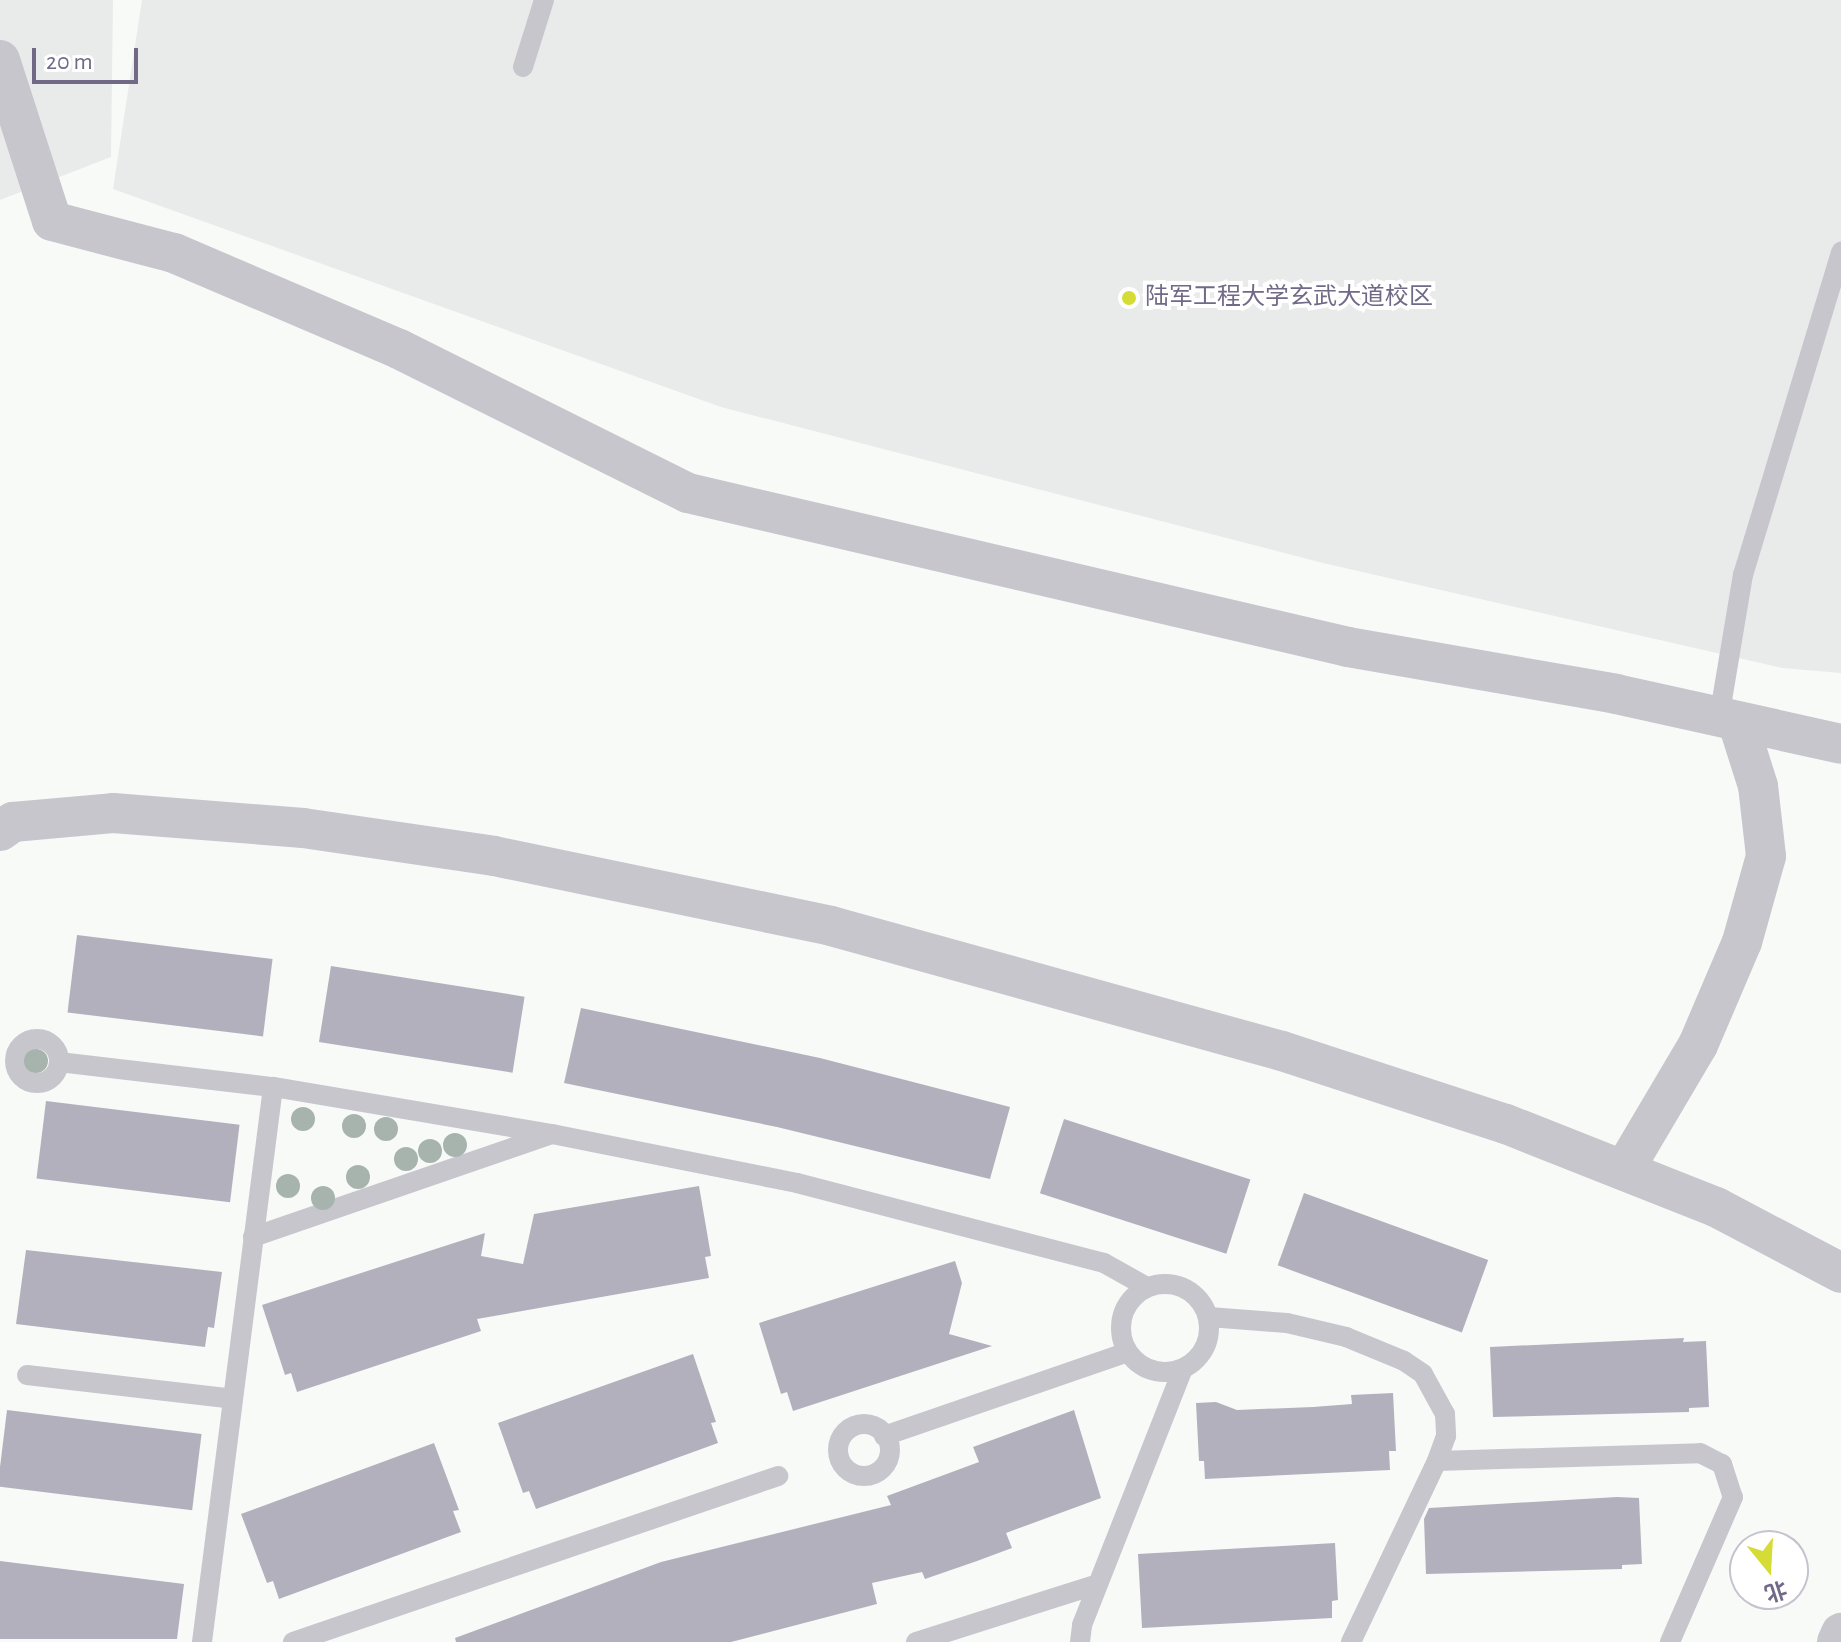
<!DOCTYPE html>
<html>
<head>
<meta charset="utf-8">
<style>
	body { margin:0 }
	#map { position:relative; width:1841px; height:1642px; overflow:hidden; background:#f8faf8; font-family:"Alegreya Sans","Noto Sans SC",sans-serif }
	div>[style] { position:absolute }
	.built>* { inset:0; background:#e9ebeb }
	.building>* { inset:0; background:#b3b0bd; transform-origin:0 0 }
	.lane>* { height:20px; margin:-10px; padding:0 10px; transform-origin:10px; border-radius:10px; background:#c8c6cd }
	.lane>.ring { margin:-10px; padding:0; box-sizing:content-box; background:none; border:20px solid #c8c6cd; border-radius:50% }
	.street>* { height:40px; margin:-20px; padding:0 20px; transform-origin:20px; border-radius:20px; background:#c8c6cd }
	.trees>* { width:24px; height:24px; margin:-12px; border-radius:50%; background:#a7b4ae }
	.dots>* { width:22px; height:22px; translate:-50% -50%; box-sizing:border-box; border:4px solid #fff; border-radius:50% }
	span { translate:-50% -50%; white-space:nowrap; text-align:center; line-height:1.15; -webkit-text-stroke:8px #fff; paint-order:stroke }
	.poi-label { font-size:24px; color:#716a87 }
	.left { translate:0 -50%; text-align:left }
	.north { position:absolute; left:1729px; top:1530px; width:80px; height:80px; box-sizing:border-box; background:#fff; border:2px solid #c6c3cf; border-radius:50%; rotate:162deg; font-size:22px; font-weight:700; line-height:32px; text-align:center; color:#716a87 }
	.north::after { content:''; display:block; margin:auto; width:28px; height:36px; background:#d5dc35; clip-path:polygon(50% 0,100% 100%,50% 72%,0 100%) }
	.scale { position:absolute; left:32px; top:48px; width:106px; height:36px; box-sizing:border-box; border:4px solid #716a87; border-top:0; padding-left:10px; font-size:24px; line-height:28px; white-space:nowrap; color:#716a87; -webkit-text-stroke:6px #fff; paint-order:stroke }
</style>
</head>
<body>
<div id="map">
	<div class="built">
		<i style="clip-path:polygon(0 0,113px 0,111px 157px,0 200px)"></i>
		<i style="clip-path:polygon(142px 0,1841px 0,1841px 673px,1782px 668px,1323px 563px,721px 407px,113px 189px)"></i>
	</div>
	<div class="building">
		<i style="left:77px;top:935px;width:197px;height:78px;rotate:7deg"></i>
		<i style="left:331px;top:966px;width:196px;height:77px;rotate:9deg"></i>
		<i style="clip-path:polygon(581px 1008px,820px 1058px,1010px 1107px,990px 1179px,777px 1127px,564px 1083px)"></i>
		<i style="left:46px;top:1101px;width:195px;height:78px;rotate:7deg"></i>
		<i style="left:1064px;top:1119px;width:196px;height:78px;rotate:18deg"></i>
		<i style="clip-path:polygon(699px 1186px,711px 1256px,705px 1257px,709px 1278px,477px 1319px,481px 1331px,297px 1392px,291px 1373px,285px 1375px,262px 1305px,485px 1233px,481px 1256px,523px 1264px,534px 1214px)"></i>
		<i style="left:1304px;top:1193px;width:196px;height:77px;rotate:20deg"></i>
		<i style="clip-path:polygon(26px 1250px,222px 1272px,214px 1328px,208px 1327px,205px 1347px,16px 1324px)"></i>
		<i style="clip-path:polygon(955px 1261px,962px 1283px,949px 1334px,992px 1346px,793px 1411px,787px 1392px,781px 1394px,759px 1323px)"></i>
		<i style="clip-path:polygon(1684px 1338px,1683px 1342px,1706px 1341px,1709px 1407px,1689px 1408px,1689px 1412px,1493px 1417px,1490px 1347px)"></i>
		<i style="clip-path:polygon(693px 1354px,716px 1422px,711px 1423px,718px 1443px,536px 1509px,529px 1491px,523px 1493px,498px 1423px)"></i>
		<i style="clip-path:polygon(1393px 1393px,1396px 1451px,1389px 1451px,1390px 1470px,1205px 1479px,1204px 1461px,1199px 1461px,1196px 1403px,1216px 1402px,1237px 1410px,1313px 1407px,1352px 1404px,1351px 1395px)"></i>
		<i style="left:7px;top:1410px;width:196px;height:77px;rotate:7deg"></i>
		<i style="clip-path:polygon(1074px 1410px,1101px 1498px,1006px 1533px,1012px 1548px,977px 1561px,925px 1579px,922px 1572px,872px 1583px,877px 1604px,731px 1642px,456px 1642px,455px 1638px,661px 1562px,891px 1505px,887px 1496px,979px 1462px,973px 1447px)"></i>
		<i style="clip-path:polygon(434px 1443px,459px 1510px,453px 1511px,461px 1532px,279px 1599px,273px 1581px,267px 1583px,241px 1514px)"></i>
		<i style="clip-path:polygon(1617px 1497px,1639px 1498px,1642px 1564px,1622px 1565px,1622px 1569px,1426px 1574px,1424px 1519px,1429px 1508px)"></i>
		<i style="clip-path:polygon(1335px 1543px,1338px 1600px,1332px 1601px,1332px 1618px,1142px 1628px,1138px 1554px)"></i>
		<i style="clip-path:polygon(0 1561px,184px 1584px,177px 1639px,0 1639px)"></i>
	</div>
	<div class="lane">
		<i style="left:523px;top:67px;width:70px;rotate:-72.6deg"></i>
		<i style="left:1719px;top:718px;width:145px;rotate:-80.5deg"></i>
		<i style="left:1743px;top:575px;width:338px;rotate:-73.1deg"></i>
		<i class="ring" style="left:15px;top:1039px;width:24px;height:24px"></i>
		<i style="left:59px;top:1062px;width:215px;rotate:6.7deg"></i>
		<i style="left:273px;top:1087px;width:560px;rotate:97.29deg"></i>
		<i style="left:552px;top:1134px;width:250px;rotate:11.3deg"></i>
		<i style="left:797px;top:1183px;width:317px;rotate:14.6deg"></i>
		<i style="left:1104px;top:1263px;width:49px;rotate:29.2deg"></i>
		<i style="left:253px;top:1237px;width:316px;rotate:-19deg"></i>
		<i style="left:552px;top:1134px;width:283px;rotate:-170.4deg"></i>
		<i class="ring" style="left:1121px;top:1284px;width:68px;height:68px"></i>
		<i style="left:1209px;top:1317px;width:78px;rotate:4.4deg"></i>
		<i style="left:1287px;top:1323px;width:61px;rotate:13.3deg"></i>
		<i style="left:1346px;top:1337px;width:63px;rotate:22.5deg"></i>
		<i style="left:1404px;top:1361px;width:23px;rotate:34deg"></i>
		<i style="left:1423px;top:1374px;width:46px;rotate:61.2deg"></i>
		<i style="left:1445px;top:1414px;width:22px;rotate:87deg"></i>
		<i style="left:1446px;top:1436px;width:27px;rotate:110deg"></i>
		<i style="left:1437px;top:1461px;width:263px;rotate:-1.7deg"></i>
		<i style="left:1700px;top:1453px;width:25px;rotate:27deg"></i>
		<i style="left:1722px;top:1464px;width:35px;rotate:72deg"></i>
		<i style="left:1733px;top:1497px;width:158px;rotate:113.5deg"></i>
		<i style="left:27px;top:1375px;width:207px;rotate:6.6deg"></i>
		<i class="ring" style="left:838px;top:1424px;width:32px;height:32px"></i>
		<i style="left:884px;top:1436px;width:258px;rotate:-19deg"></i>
		<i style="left:293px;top:1642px;width:513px;rotate:-18.89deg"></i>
		<i style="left:916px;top:1642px;width:191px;rotate:-17.7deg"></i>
		<i style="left:1080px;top:1642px;width:17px;rotate:-83deg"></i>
		<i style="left:1082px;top:1625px;width:276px;rotate:-68.5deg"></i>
		<i style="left:1351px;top:1642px;width:200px;rotate:-64.6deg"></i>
	</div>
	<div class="street">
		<i style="left:0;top:60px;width:169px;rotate:72.1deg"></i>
		<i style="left:52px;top:221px;width:126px;rotate:14.7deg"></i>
		<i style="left:174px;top:253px;width:245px;rotate:23.1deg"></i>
		<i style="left:399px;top:349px;width:323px;rotate:26.5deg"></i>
		<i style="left:688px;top:493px;width:678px;rotate:13.13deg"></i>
		<i style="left:1348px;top:647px;width:272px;rotate:9.9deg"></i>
		<i style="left:1616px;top:694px;width:230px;rotate:12.5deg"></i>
		<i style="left:0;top:831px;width:16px;rotate:-35deg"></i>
		<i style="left:13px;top:822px;width:100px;rotate:-5.1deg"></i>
		<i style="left:113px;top:813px;width:191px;rotate:4.5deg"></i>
		<i style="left:303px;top:828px;width:193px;rotate:8.3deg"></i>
		<i style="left:494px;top:856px;width:344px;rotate:11.7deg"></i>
		<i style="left:831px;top:926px;width:468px;rotate:15.5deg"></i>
		<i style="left:1282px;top:1051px;width:236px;rotate:18.1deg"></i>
		<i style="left:1506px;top:1124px;width:226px;rotate:21.6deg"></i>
		<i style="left:1716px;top:1207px;width:141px;rotate:27.8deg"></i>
		<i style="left:1624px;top:1170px;width:145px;rotate:-59.4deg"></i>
		<i style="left:1698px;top:1045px;width:112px;rotate:-66.9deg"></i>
		<i style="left:1742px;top:942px;width:89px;rotate:-74.4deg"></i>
		<i style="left:1766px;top:856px;width:70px;rotate:-96.5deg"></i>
		<i style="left:1758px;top:786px;width:66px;rotate:-107.6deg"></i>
		<i style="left:1837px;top:1642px;width:10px;rotate:-66deg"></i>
	</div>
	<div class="trees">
		<i style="left:36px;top:1061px"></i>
		<i style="left:303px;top:1119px"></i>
		<i style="left:354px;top:1126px"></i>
		<i style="left:386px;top:1129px"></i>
		<i style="left:455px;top:1145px"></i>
		<i style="left:430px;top:1151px"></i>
		<i style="left:406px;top:1159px"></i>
		<i style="left:358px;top:1177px"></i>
		<i style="left:288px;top:1186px"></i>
		<i style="left:323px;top:1198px"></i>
	</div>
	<div class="dots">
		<i style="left:1129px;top:298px;background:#d5dc35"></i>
	</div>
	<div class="poi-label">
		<span class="left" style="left:1145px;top:298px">陆军工程大学玄武大道校区</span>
	</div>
	<div class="north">北</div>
	<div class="scale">20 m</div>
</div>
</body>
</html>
